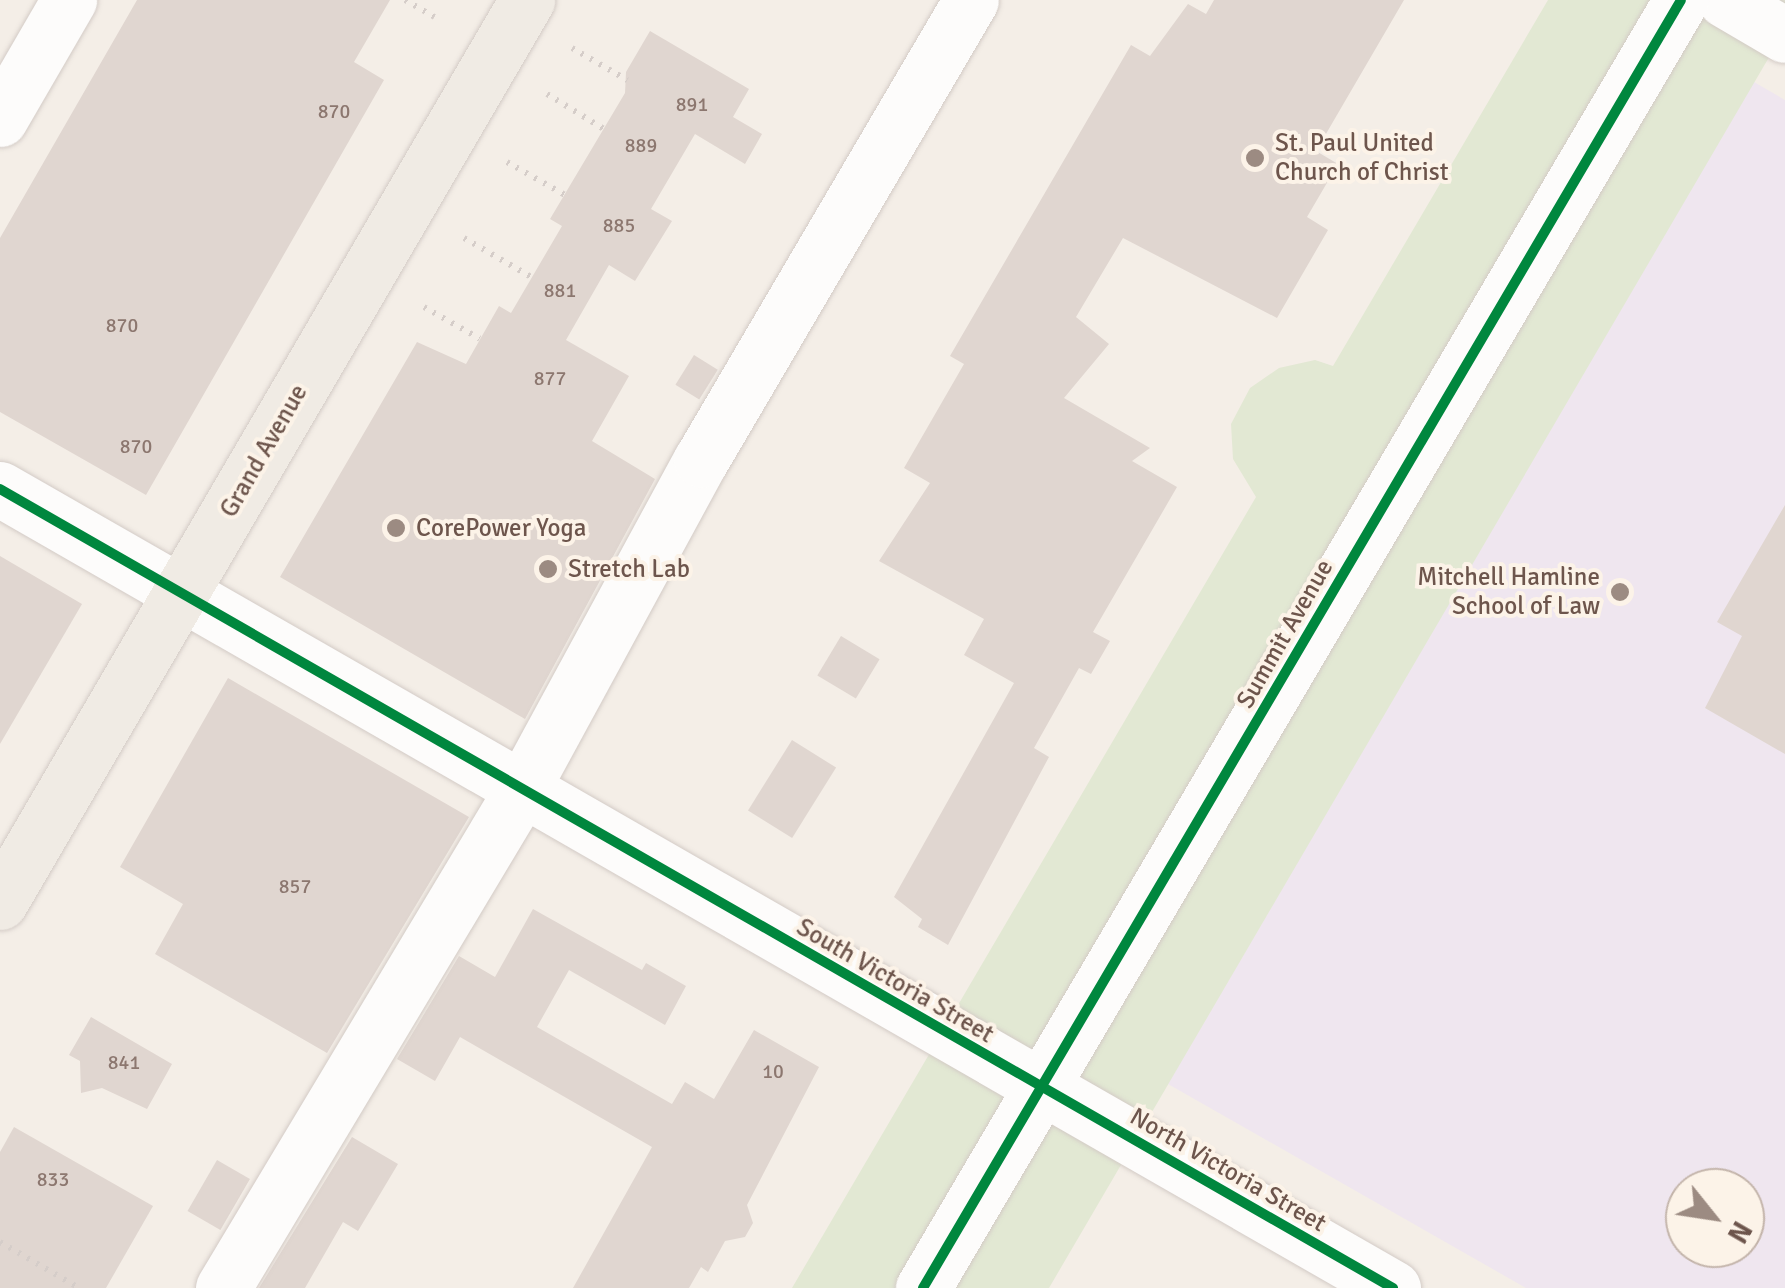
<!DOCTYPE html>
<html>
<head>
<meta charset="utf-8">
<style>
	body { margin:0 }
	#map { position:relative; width:1785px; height:1288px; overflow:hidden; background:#f4eee7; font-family:Signika,sans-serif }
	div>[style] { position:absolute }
	.education>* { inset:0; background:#efe6ef }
	.green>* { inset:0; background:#e2e8d3 }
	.building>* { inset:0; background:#e0d6d0; transform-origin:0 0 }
	.path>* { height:6px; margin-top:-3px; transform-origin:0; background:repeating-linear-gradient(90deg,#d5cdc9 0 2.5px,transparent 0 10.5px) }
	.roads { filter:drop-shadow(0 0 2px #d3cbc6) drop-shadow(0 0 2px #d3cbc6) }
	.minor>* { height:55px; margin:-27.5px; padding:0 27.5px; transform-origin:27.5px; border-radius:27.5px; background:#fdfcfb }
	.major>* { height:55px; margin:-27.5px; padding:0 27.5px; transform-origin:27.5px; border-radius:27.5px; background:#f0ebe4 }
	.cycleway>* { height:10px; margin:-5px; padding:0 5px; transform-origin:5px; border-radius:5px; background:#00873e }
	.dots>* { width:28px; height:28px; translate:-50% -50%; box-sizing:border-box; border:5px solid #fcf3e8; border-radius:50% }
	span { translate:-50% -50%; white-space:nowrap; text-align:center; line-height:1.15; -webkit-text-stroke:8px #fcf3e8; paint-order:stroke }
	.number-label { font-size:20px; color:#8c776f }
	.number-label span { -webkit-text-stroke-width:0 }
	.poi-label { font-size:25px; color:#6d554c }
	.left { translate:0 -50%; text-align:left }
	.right { translate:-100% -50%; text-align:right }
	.street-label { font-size:25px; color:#6d554c }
	.north { position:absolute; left:1665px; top:1168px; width:100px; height:100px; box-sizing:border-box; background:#fcf3e8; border:2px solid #c3b4aa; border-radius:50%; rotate:120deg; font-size:28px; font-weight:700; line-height:40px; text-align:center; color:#6d554c }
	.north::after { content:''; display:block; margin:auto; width:35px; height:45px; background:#9c8b82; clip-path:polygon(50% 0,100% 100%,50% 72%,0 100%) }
</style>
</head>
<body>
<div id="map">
	<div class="education">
		<i style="clip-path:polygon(evenodd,1754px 82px,1785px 100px,1785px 1288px,1526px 1288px,1168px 1084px,1754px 82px,1685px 1188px,1745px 1188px,1745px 1248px,1685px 1248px,1685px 1188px)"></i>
	</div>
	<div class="green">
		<i style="clip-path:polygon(1548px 0,1785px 0,1785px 30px,1049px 1288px,792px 1288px,1256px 497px,1233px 459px,1231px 424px,1250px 388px,1279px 368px,1315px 360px,1333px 366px)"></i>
	</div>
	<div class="building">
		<i style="clip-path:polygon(137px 0,390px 0,354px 62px,384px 80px,146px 495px,0 412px,0 238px)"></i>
		<i style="clip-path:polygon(1214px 0,1404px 0,1316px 151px,1338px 164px,1307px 217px,1328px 230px,1277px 318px,1123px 238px,1076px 317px,1109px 344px,1064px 398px,1150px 448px,1132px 461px,1177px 487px,1093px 632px,1110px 641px,1091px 674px,1079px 668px,1034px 748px,1049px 757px,948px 945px,918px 927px,922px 919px,894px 897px,1014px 683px,964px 655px,984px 619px,879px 561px,930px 483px,904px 468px,964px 364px,950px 356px,1131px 45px,1150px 56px,1188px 4px,1206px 14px)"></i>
		<i style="clip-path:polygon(650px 31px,749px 89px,733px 117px,762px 134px,745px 164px,695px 134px,651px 209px,672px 221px,635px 281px,609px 265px,566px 340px,629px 376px,592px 441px,655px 479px,525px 719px,280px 577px,417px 342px,466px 364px,499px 306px,511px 313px,562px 226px,550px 219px,625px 93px,626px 72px)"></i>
		<i style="left:694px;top:355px;width:28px;height:35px;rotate:32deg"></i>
		<i style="clip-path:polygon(1785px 505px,1785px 754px,1705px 708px,1742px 636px,1717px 622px)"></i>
		<i style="clip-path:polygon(0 556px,82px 604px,0 744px)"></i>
		<i style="left:841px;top:636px;width:45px;height:46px;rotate:31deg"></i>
		<i style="clip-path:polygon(228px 678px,469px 817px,327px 1053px,155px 954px,183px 904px,120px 867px)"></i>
		<i style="left:792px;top:740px;width:52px;height:83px;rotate:32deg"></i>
		<i style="clip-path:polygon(533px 909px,642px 970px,646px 963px,686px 986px,665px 1025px,569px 970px,537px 1027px,672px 1104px,685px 1082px,714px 1099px,754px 1030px,819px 1067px,747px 1205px,753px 1223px,745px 1237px,725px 1241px,708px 1272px,701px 1267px,689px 1288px,573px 1288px,652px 1147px,460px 1037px,435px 1081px,397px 1059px,459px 956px,495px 977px)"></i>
		<i style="clip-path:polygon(91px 1017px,172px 1064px,147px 1109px,102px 1088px,81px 1093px,80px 1061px,69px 1055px)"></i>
		<i style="clip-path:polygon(14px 1127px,153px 1206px,106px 1288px,0 1288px,0 1152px)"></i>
		<i style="clip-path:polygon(352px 1137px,398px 1164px,358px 1231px,343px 1222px,305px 1288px,259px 1288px)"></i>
		<i style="left:217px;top:1160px;width:38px;height:59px;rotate:30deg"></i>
	</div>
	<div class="path">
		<i style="left:405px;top:0;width:34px;rotate:30deg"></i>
		<i style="left:572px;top:48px;width:64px;rotate:30.2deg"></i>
		<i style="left:547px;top:94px;width:67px;rotate:31.6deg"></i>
		<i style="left:507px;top:162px;width:67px;rotate:29.6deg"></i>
		<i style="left:464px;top:238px;width:80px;rotate:30.1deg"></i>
		<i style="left:424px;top:307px;width:64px;rotate:29.7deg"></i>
		<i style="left:0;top:1242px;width:91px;rotate:30.2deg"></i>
	</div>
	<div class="roads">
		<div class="minor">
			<i style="left:1725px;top:0;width:69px;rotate:30.3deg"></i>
			<i style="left:0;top:119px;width:138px;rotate:-59.9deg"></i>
			<i style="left:0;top:489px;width:1606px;rotate:29.84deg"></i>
			<i style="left:223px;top:1288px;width:579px;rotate:-59.05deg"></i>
			<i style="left:521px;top:791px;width:377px;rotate:-61.5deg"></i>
			<i style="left:701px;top:460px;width:533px;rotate:-59.59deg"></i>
			<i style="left:923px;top:1288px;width:1494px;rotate:-59.52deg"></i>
		</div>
		<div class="major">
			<i style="left:0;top:902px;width:1045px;rotate:-59.7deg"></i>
		</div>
	</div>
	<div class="cycleway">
		<i style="left:0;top:489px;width:1606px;rotate:29.84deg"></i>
		<i style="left:923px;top:1288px;width:1494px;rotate:-59.52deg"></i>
	</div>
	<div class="dots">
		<i style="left:1255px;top:158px;background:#9c8b82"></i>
		<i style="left:396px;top:528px;background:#9c8b82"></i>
		<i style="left:548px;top:569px;background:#9c8b82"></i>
		<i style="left:1620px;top:592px;background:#9c8b82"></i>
	</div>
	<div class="number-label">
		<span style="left:692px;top:104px">891</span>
		<span style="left:334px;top:111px">870</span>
		<span style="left:641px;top:145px">889</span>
		<span style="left:619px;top:225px">885</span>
		<span style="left:560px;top:290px">881</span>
		<span style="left:122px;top:325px">870</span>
		<span style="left:550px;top:378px">877</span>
		<span style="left:136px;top:446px">870</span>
		<span style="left:295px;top:886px">857</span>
		<span style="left:124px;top:1062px">841</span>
		<span style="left:773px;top:1071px">10</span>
		<span style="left:53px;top:1179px">833</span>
	</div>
	<div class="poi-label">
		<span class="left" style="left:1275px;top:158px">St. Paul United<br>Church of Christ</span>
		<span class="left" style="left:416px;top:528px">CorePower Yoga</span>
		<span class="left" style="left:568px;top:569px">Stretch Lab</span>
		<span class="right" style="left:1600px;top:592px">Mitchell Hamline<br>School of Law</span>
	</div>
	<div class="street-label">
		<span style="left:264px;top:451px;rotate:-60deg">Grand Avenue</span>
		<span style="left:1285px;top:634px;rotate:-60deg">Summit Avenue</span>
		<span style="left:895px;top:981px;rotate:30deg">South Victoria Street</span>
		<span style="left:1228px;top:1170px;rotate:30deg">North Victoria Street</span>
	</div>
	<div class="north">N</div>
</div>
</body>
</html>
